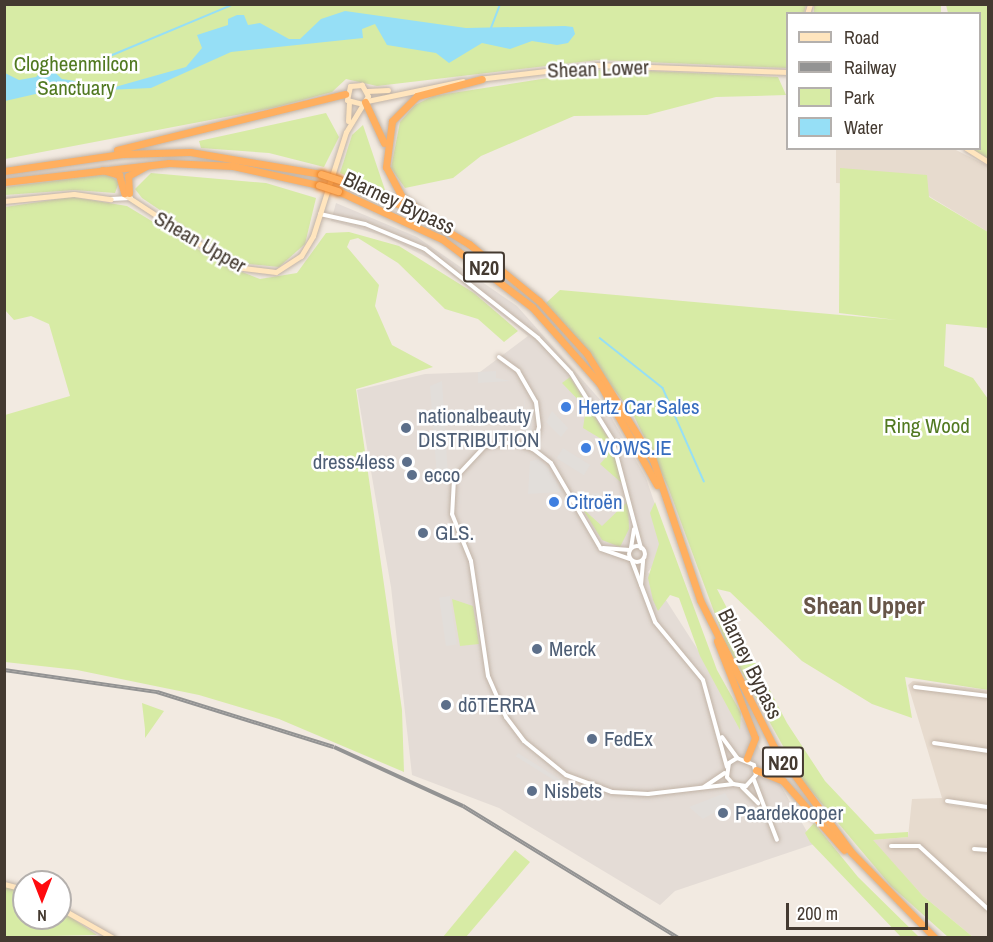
<!DOCTYPE html>
<html>
<head>
<meta charset="utf-8">
<style>
	body { margin:0 }
	#map { position:relative; width:993px; height:942px; overflow:hidden; background:#f2eae1; font-family:"Archivo Narrow",sans-serif }
	div>[style] { position:absolute }
	.residential>* { inset:0; background:#e7dbce }
	.industrial>* { inset:0; background:#e4dcd6 }
	.green>* { inset:0; background:#d7eba5; transform-origin:0 0 }
	.parking>* { inset:0; background:#e2deda; transform-origin:0 0 }
	.round { border-radius:50% }
	.water>* { inset:0; background:#96dff6 }
	.stream>* { height:1.5px; margin:-0.75px; padding:0 0.75px; transform-origin:0.75px; border-radius:0.75px; background:#96dff6 }
	.roads { filter:drop-shadow(0 0 2px #c1b3a6) drop-shadow(0 0 2px #c1b3a6) }
	.street>* { height:4px; margin:-2px; padding:0 2px; transform-origin:2px; border-radius:2px; background:#fff }
	.street>.ring { margin:-2px; padding:0; box-sizing:content-box; background:none; border:4px solid #fff; border-radius:50% }
	.secondary>* { height:5px; margin:-2.5px; padding:0 2.5px; transform-origin:2.5px; border-radius:2.5px; background:#ffe5be }
	.highway>* { height:7px; margin:-3.5px; padding:0 3.5px; transform-origin:3.5px; border-radius:3.5px; background:#ffaf5f }
	.rail>* { height:4px; margin-top:-2px; transform-origin:0; background:repeating-linear-gradient(90deg,#fff 0 4.5px,#939393 0 9px); box-sizing:border-box; border-block:2px solid #939393 }
	.bridges { filter:drop-shadow(0 0 2px #eb8022) drop-shadow(0 0 2px #eb8022) }
	.highway-bridge>* { height:7px; margin:-3.5px; padding:0 3.5px; transform-origin:3.5px; border-radius:3.5px; background:#ffaf5f }
	.dots>* { width:16px; height:16px; translate:-50% -50%; box-sizing:border-box; border:3px solid #fff; border-radius:50% }
	span { translate:-50% -50%; white-space:nowrap; text-align:center; line-height:1.15; -webkit-text-stroke:5px #fff; paint-order:stroke }
	.shield-label span { padding:2px 4px; background:#fff; border:2px solid; border-radius:4px; -webkit-text-stroke-width:0 }
	.shield-label { font-size:20px; color:#443a31; font-weight:700 }
	.park-label { font-size:21px; color:#517921 }
	.street-label { font-size:21px; color:#443a31 }
	.shop-label { font-size:21px; color:#366cbe }
	.left { translate:0 -50%; text-align:left }
	.service-label { font-size:21px; color:#4e5e75 }
	.right { translate:-100% -50%; text-align:right }
	.quarter-label { font-size:24px; color:#675548; font-weight:700 }
	.frame { position:absolute; inset:0; border:6px solid #443a31; pointer-events:none }
	.legend { position:absolute; left:786px; top:12px; width:195px; height:138px; box-sizing:border-box; background:#fff; border:2px solid #b4b0ad; margin:0; padding:8px 10px; list-style:none; font-size:18px; color:#443a31 }
	.legend li { display:flex; align-items:center; gap:12px; height:30px }
	.legend b { width:30px; border:2px solid #b4b0ad }
	.north { position:absolute; left:12px; top:870px; width:60px; height:60px; box-sizing:border-box; background:#fff; border:2px solid #b4b0ad; border-radius:50%; rotate:180deg; font-size:16px; font-weight:700; line-height:24px; text-align:center; color:#443a31 }
	.north::after { content:''; display:block; margin:auto; width:21px; height:27px; background:#ff0b0f; clip-path:polygon(50% 0,100% 100%,50% 72%,0 100%) }
	.scale { position:absolute; left:786px; top:903px; width:142px; height:27px; box-sizing:border-box; border:3px solid #443a31; border-top:0; padding-left:8px; font-size:18px; line-height:21px; white-space:nowrap; color:#443a31; -webkit-text-stroke:4px #fff; paint-order:stroke }
</style>
</head>
<body>
<div id="map">
	<div class="residential">
		<i style="clip-path:polygon(836px 149px,954px 149px,988px 166px,988px 232px,914px 187px,836px 183px)"></i>
		<i style="clip-path:polygon(913px 681px,988px 690px,988px 804px,947px 799px,949px 805px,988px 810px,988px 937px,973px 937px,923px 896px,872px 840px,908px 837px,912px 799px,942px 798px,908px 685px)"></i>
	</div>
	<div class="industrial">
		<i style="clip-path:polygon(336px 203px,417px 237px,517px 306px,603px 403px,646px 478px,659px 516px,664px 552px,648px 572px,748px 728px,814px 844px,675px 891px,660px 905px,499px 808px,412px 775px,391px 587px,357px 390px,425px 374px,480px 372px,528px 336px,436px 262px,384px 236px,331px 221px)"></i>
	</div>
	<div class="green">
		<i style="left:814px;top:4px;width:127px;height:9px"></i>
		<i style="clip-path:polygon(5px 5px,806px 5px,804px 13px,788px 14px,787px 68px,598px 60px,377px 86px,346px 79px,332px 92px,273px 108px,5px 159px)"></i>
		<i style="clip-path:polygon(946px 5px,988px 5px,988px 159px,972px 149px,980px 148px,980px 14px,948px 13px)"></i>
		<i style="clip-path:polygon(606px 69px,778px 77px,786px 95px,716px 97px,647px 115px,574px 116px,481px 156px,453px 178px,405px 188px,391px 168px,400px 122px,415px 105px,433px 96px)"></i>
		<i style="clip-path:polygon(326px 113px,339px 137px,324px 167px,269px 153px,201px 148px,199px 141px)"></i>
		<i style="clip-path:polygon(363px 125px,386px 193px,340px 173px,352px 135px)"></i>
		<i style="clip-path:polygon(840px 168px,927px 175px,929px 197px,988px 232px,988px 328px,946px 324px,944px 366px,973px 378px,988px 399px,988px 690px,905px 677px,912px 718px,872px 704px,802px 661px,730px 592px,717px 589px,787px 723px,825px 781px,875px 834px,908px 832px,908px 837px,873px 840px,923px 896px,973px 937px,948px 937px,891px 886px,802px 780px,726px 644px,668px 487px,633px 414px,546px 303px,560px 290px,897px 320px,839px 313px)"></i>
		<i style="clip-path:polygon(151px 173px,266px 183px,316px 198px,305px 244px,279px 267px,239px 263px,142px 198px,135px 189px)"></i>
		<i style="clip-path:polygon(108px 174px,119px 182px,115px 193px,74px 190px,5px 195px,5px 187px)"></i>
		<i style="clip-path:polygon(72px 197px,127px 206px,222px 264px,260px 279px,297px 273px,326px 233px,349px 232px,399px 246px,474px 293px,518px 331px,504px 342px,478px 319px,445px 309px,398px 263px,358px 238px,350px 240px,347px 247px,379px 285px,375px 306px,392px 345px,433px 367px,356px 389px,402px 710px,404px 772px,279px 719px,199px 695px,77px 670px,5px 662px,5px 415px,70px 396px,49px 324px,31px 316px,14px 320px,5px 310px,5px 207px)"></i>
		<i style="clip-path:polygon(570px 377px,612px 444px,628px 499px,629px 529px,620px 547px,602px 540px,582px 508px,602px 526px,626px 503px,624px 485px,600px 464px,608px 455px,608px 443px,583px 428px,586px 408px,562px 383px)"></i>
		<i style="clip-path:polygon(655px 502px,717px 670px,741px 713px,740px 730px,700px 656px,679px 598px,670px 595px,658px 611px,653px 600px,648px 578px,659px 544px,650px 513px)"></i>
		<i style="clip-path:polygon(452px 599px,473px 606px,479px 644px,460px 646px)"></i>
		<i style="clip-path:polygon(142px 703px,164px 711px,145px 738px,145px 729px)"></i>
		<i style="clip-path:polygon(814px 823px,858px 877px,919px 937px,901px 937px,810px 842px,805px 833px)"></i>
		<i style="clip-path:polygon(515px 850px,530px 862px,466px 937px,443px 937px)"></i>
		<i style="clip-path:polygon(4px 886px,24px 892px,24px 918px,60px 918px,60px 910px,97px 935px,5px 937px)"></i>
	</div>
	<div class="parking">
		<i style="clip-path:polygon(496px 371px,496px 378px,511px 381px,478px 383px,478px 372px)"></i>
		<i style="clip-path:polygon(442px 381px,448px 476px,437px 477px,430px 386px)"></i>
		<i style="clip-path:polygon(524px 394px,525px 413px,533px 412px,531px 435px,524px 434px)"></i>
		<i style="clip-path:polygon(552px 411px,568px 428px,561px 437px,546px 422px)"></i>
		<i style="left:563px;top:448px;width:32px;height:12px;rotate:32deg"></i>
		<i style="clip-path:polygon(539px 459px,548px 468px,562px 492px,528px 494px,530px 461px)"></i>
		<i class="round" style="left:587px;top:493px;width:18px;height:18px"></i>
		<i style="left:450px;top:596px;width:49px;height:11px;rotate:82deg"></i>
		<i style="left:518px;top:753px;width:64px;height:4px;rotate:32deg"></i>
		<i style="clip-path:polygon(725px 793px,731px 803px,703px 819px,689px 807px)"></i>
	</div>
	<div class="water">
		<i style="clip-path:polygon(345px 11px,466px 28px,565px 26px,573px 27px,575px 34px,568px 43px,557px 45px,532px 41px,510px 49px,482px 43px,449px 63px,436px 53px,387px 45px,375px 24px,362px 29px,363px 38px,231px 52px,151px 88px,40px 93px,5px 101px,5px 73px,19px 80px,36px 77px,47px 65px,62px 79px,115px 87px,186px 67px,202px 48px,197px 35px,228px 25px,228px 19px,237px 15px,244px 15px,248px 25px,260px 23px,289px 39px,300px 39px,321px 19px)"></i>
	</div>
	<div class="stream">
		<i style="left:491px;top:28px;width:26px;rotate:-69deg"></i>
		<i style="left:110px;top:56px;width:132px;rotate:-22.7deg"></i>
		<i style="left:232px;top:5px;width:22px;rotate:-3deg"></i>
		<i style="left:600px;top:338px;width:80px;rotate:38.4deg"></i>
		<i style="left:663px;top:388px;width:102px;rotate:66.2deg"></i>
	</div>
	<div class="roads">
		<div class="street">
			<i style="left:111px;top:199px;width:20px;rotate:-3deg"></i>
			<i style="left:320px;top:214px;width:46px;rotate:12.5deg"></i>
			<i style="left:365px;top:224px;width:65px;rotate:22.6deg"></i>
			<i style="left:425px;top:249px;width:144px;rotate:38.2deg"></i>
			<i style="left:538px;top:338px;width:48px;rotate:46.7deg"></i>
			<i style="left:571px;top:373px;width:78px;rotate:58.2deg"></i>
			<i style="left:612px;top:439px;width:113px;rotate:75.1deg"></i>
			<i style="left:499px;top:357px;width:24px;rotate:36deg"></i>
			<i style="left:518px;top:371px;width:36px;rotate:60deg"></i>
			<i style="left:536px;top:402px;width:25px;rotate:83deg"></i>
			<i style="left:539px;top:427px;width:23px;rotate:105deg"></i>
			<i class="ring" style="left:629px;top:546px;width:12px;height:12px"></i>
			<i style="left:603px;top:548px;width:27px;rotate:4deg"></i>
			<i style="left:631px;top:548px;width:19px;rotate:-81deg"></i>
			<i style="left:630px;top:559px;width:31px;rotate:-161deg"></i>
			<i style="left:601px;top:549px;width:99px;rotate:-120.2deg"></i>
			<i style="left:551px;top:463px;width:23px;rotate:-142deg"></i>
			<i style="left:533px;top:449px;width:21px;rotate:-161deg"></i>
			<i style="left:513px;top:442px;width:28px;rotate:172deg"></i>
			<i style="left:485px;top:446px;width:45px;rotate:133.2deg"></i>
			<i style="left:454px;top:479px;width:35px;rotate:93deg"></i>
			<i style="left:452px;top:514px;width:51px;rotate:68deg"></i>
			<i style="left:471px;top:561px;width:116px;rotate:81.6deg"></i>
			<i style="left:488px;top:676px;width:45px;rotate:66.3deg"></i>
			<i style="left:506px;top:717px;width:30px;rotate:53deg"></i>
			<i style="left:524px;top:741px;width:54px;rotate:39deg"></i>
			<i style="left:566px;top:775px;width:49px;rotate:20.3deg"></i>
			<i style="left:612px;top:792px;width:36px;rotate:3deg"></i>
			<i style="left:648px;top:794px;width:86px;rotate:-6.7deg"></i>
			<i style="left:632px;top:561px;width:65px;rotate:69.3deg"></i>
			<i style="left:655px;top:622px;width:75px;rotate:50.4deg"></i>
			<i style="left:703px;top:680px;width:90px;rotate:74.6deg"></i>
			<i style="left:641px;top:585px;width:25px;rotate:-85deg"></i>
			<i style="left:915px;top:687px;width:74px;rotate:7deg"></i>
			<i style="left:722px;top:737px;width:26px;rotate:54deg"></i>
			<i style="left:737px;top:758px;width:18px;rotate:22deg"></i>
			<i style="left:754px;top:765px;width:10px;rotate:79deg"></i>
			<i style="left:756px;top:775px;width:15px;rotate:132deg"></i>
			<i style="left:746px;top:786px;width:13px;rotate:-171deg"></i>
			<i style="left:733px;top:784px;width:9px;rotate:-131deg"></i>
			<i style="left:727px;top:777px;width:14px;rotate:-82deg"></i>
			<i style="left:729px;top:763px;width:9px;rotate:-32deg"></i>
			<i style="left:934px;top:743px;width:55px;rotate:8.4deg"></i>
			<i style="left:754px;top:780px;width:64px;rotate:69deg"></i>
			<i style="left:704px;top:787px;width:25px;rotate:-34deg"></i>
			<i style="left:742px;top:787px;width:23px;rotate:45deg"></i>
			<i style="left:947px;top:801px;width:41px;rotate:8.3deg"></i>
			<i style="left:891px;top:846px;width:28px"></i>
			<i style="left:919px;top:846px;width:93px;rotate:42.4deg"></i>
			<i style="left:974px;top:849px;width:14px;rotate:4deg"></i>
		</div>
		<div class="secondary">
			<i style="left:807px;top:14px;width:10px;rotate:-73deg"></i>
			<i style="left:478px;top:79px;width:119px;rotate:-6.8deg"></i>
			<i style="left:596px;top:65px;width:192px;rotate:2.1deg"></i>
			<i style="left:367px;top:91px;width:21px;rotate:-3deg"></i>
			<i style="left:367px;top:101px;width:98px;rotate:-11.8deg"></i>
			<i style="left:348px;top:121px;width:18px;rotate:-87deg"></i>
			<i style="left:966px;top:148px;width:26px;rotate:32deg"></i>
			<i style="left:125px;top:195px;width:131px;rotate:33.2deg"></i>
			<i style="left:235px;top:267px;width:41px;rotate:7deg"></i>
			<i style="left:276px;top:272px;width:30px;rotate:-33deg"></i>
			<i style="left:301px;top:256px;width:23px;rotate:-59deg"></i>
			<i style="left:313px;top:236px;width:109px;rotate:-72.4deg"></i>
			<i style="left:346px;top:132px;width:42px;rotate:-58.6deg"></i>
			<i style="left:368px;top:96px;width:13px;rotate:-119deg"></i>
			<i style="left:362px;top:85px;width:12px;rotate:175deg"></i>
			<i style="left:350px;top:86px;width:14px;rotate:102deg"></i>
			<i style="left:347px;top:100px;width:16px;rotate:14deg"></i>
			<i style="left:4px;top:201px;width:70px;rotate:-5.7deg"></i>
			<i style="left:74px;top:194px;width:37px;rotate:8deg"></i>
			<i style="left:4px;top:884px;width:21px;rotate:14deg"></i>
			<i style="left:60px;top:908px;width:61px;rotate:29.5deg"></i>
		</div>
		<div class="highway">
			<i style="left:365px;top:102px;width:45px;rotate:65.1deg"></i>
			<i style="left:117px;top:150px;width:235px;rotate:-13.8deg"></i>
			<i style="left:102px;top:170px;width:18px;rotate:16deg"></i>
			<i style="left:119px;top:175px;width:19px;rotate:74deg"></i>
			<i style="left:4px;top:171px;width:119px;rotate:-8.2deg"></i>
			<i style="left:122px;top:154px;width:68px;rotate:-1.7deg"></i>
			<i style="left:190px;top:152px;width:133px;rotate:9.5deg"></i>
			<i style="left:339px;top:180px;width:77px;rotate:22.2deg"></i>
			<i style="left:410px;top:209px;width:69px;rotate:30.7deg"></i>
			<i style="left:469px;top:244px;width:90px;rotate:39.2deg"></i>
			<i style="left:539px;top:301px;width:72px;rotate:47.8deg"></i>
			<i style="left:587px;top:354px;width:125px;rotate:58.1deg"></i>
			<i style="left:653px;top:460px;width:148px;rotate:71.4deg"></i>
			<i style="left:700px;top:600px;width:165px;rotate:63.3deg"></i>
			<i style="left:774px;top:747px;width:132px;rotate:53.7deg"></i>
			<i style="left:852px;top:853px;width:119px;rotate:45.7deg"></i>
			<i style="left:4px;top:182px;width:166px;rotate:-6.6deg"></i>
			<i style="left:169px;top:163px;width:64px;rotate:2.7deg"></i>
			<i style="left:233px;top:166px;width:88px;rotate:12.5deg"></i>
			<i style="left:338px;top:191px;width:115px;rotate:24.8deg"></i>
			<i style="left:442px;top:239px;width:113px;rotate:37.1deg"></i>
			<i style="left:532px;top:307px;width:103px;rotate:48.6deg"></i>
			<i style="left:600px;top:384px;width:116px;rotate:60.6deg"></i>
			<i style="left:129px;top:193px;width:17px;rotate:-93deg"></i>
			<i style="left:128px;top:176px;width:21px;rotate:-29deg"></i>
			<i style="left:421px;top:211px;width:24px;rotate:-144deg"></i>
			<i style="left:402px;top:197px;width:34px;rotate:-118deg"></i>
			<i style="left:386px;top:167px;width:46px;rotate:-82.6deg"></i>
			<i style="left:392px;top:121px;width:35px;rotate:-45deg"></i>
			<i style="left:417px;top:96px;width:67px;rotate:-14.7deg"></i>
			<i style="left:717px;top:641px;width:104px;rotate:68.6deg"></i>
			<i style="left:755px;top:738px;width:22px;rotate:112deg"></i>
			<i style="left:756px;top:770px;width:29px;rotate:22deg"></i>
			<i style="left:783px;top:781px;width:92px;rotate:48.5deg"></i>
		</div>
	</div>
	<div class="rail">
		<i style="left:4px;top:670px;width:155px;rotate:8.2deg"></i>
		<i style="left:157px;top:692px;width:185px;rotate:17.3deg"></i>
		<i style="left:334px;top:747px;width:142px;rotate:24.6deg"></i>
		<i style="left:463px;top:806px;width:252px;rotate:31.5deg"></i>
	</div>
	<div class="bridges">
		<div class="highway-bridge">
			<i style="left:321px;top:174px;width:19px;rotate:18deg"></i>
			<i style="left:319px;top:185px;width:20px;rotate:18deg"></i>
		</div>
	</div>
	<div class="dots">
		<i style="left:566px;top:407px;background:#3f7fe0"></i>
		<i style="left:406px;top:428px;background:#5c6f8a"></i>
		<i style="left:586px;top:448px;background:#3f7fe0"></i>
		<i style="left:407px;top:462px;background:#5c6f8a"></i>
		<i style="left:412px;top:475px;background:#5c6f8a"></i>
		<i style="left:554px;top:502px;background:#3f7fe0"></i>
		<i style="left:423px;top:533px;background:#5c6f8a"></i>
		<i style="left:537px;top:649px;background:#5c6f8a"></i>
		<i style="left:446px;top:705px;background:#5c6f8a"></i>
		<i style="left:592px;top:739px;background:#5c6f8a"></i>
		<i style="left:532px;top:791px;background:#5c6f8a"></i>
		<i style="left:723px;top:813px;background:#5c6f8a"></i>
	</div>
	<div class="shield-label">
		<span style="left:484px;top:267px">N20</span>
		<span style="left:783px;top:762px">N20</span>
	</div>
	<div class="park-label">
		<span style="left:76px;top:76px">Clogheenmilcon<br>Sanctuary</span>
		<span style="left:927px;top:426px">Ring Wood</span>
	</div>
	<div class="street-label">
		<span style="left:598px;top:69px;rotate:-2deg">Shean Lower</span>
		<span style="left:399px;top:203px;rotate:25deg">Blarney Bypass</span>
		<span style="left:200px;top:242px;rotate:30deg">Shean Upper</span>
		<span style="left:750px;top:664px;rotate:64deg">Blarney Bypass</span>
	</div>
	<div class="shop-label">
		<span class="left" style="left:578px;top:407px">Hertz Car Sales</span>
		<span class="left" style="left:598px;top:448px">VOWS.IE</span>
		<span class="left" style="left:566px;top:502px">Citroën</span>
	</div>
	<div class="service-label">
		<span class="left" style="left:418px;top:428px">nationalbeauty<br>DISTRIBUTION</span>
		<span class="right" style="left:395px;top:462px">dress4less</span>
		<span class="left" style="left:424px;top:475px">ecco</span>
		<span class="left" style="left:435px;top:533px">GLS.</span>
		<span class="left" style="left:549px;top:649px">Merck</span>
		<span class="left" style="left:458px;top:705px">dōTERRA</span>
		<span class="left" style="left:604px;top:739px">FedEx</span>
		<span class="left" style="left:544px;top:791px">Nisbets</span>
		<span class="left" style="left:735px;top:813px">Paardekooper</span>
	</div>
	<div class="quarter-label">
		<span style="left:864px;top:606px">Shean Upper</span>
	</div>
	<div class="frame"></div>
	<ul class="legend">
	<li><b style="height:8px;background:#ffe5be"></b>Road</li>
	<li><b style="height:8px;background:#939393"></b>Railway</li>
	<li><b style="height:16px;background:#d7eba5"></b>Park</li>
	<li><b style="height:16px;background:#96dff6"></b>Water</li>
	</ul>
	<div class="north">N</div>
	<div class="scale">200 m</div>
</div>
</body>
</html>
